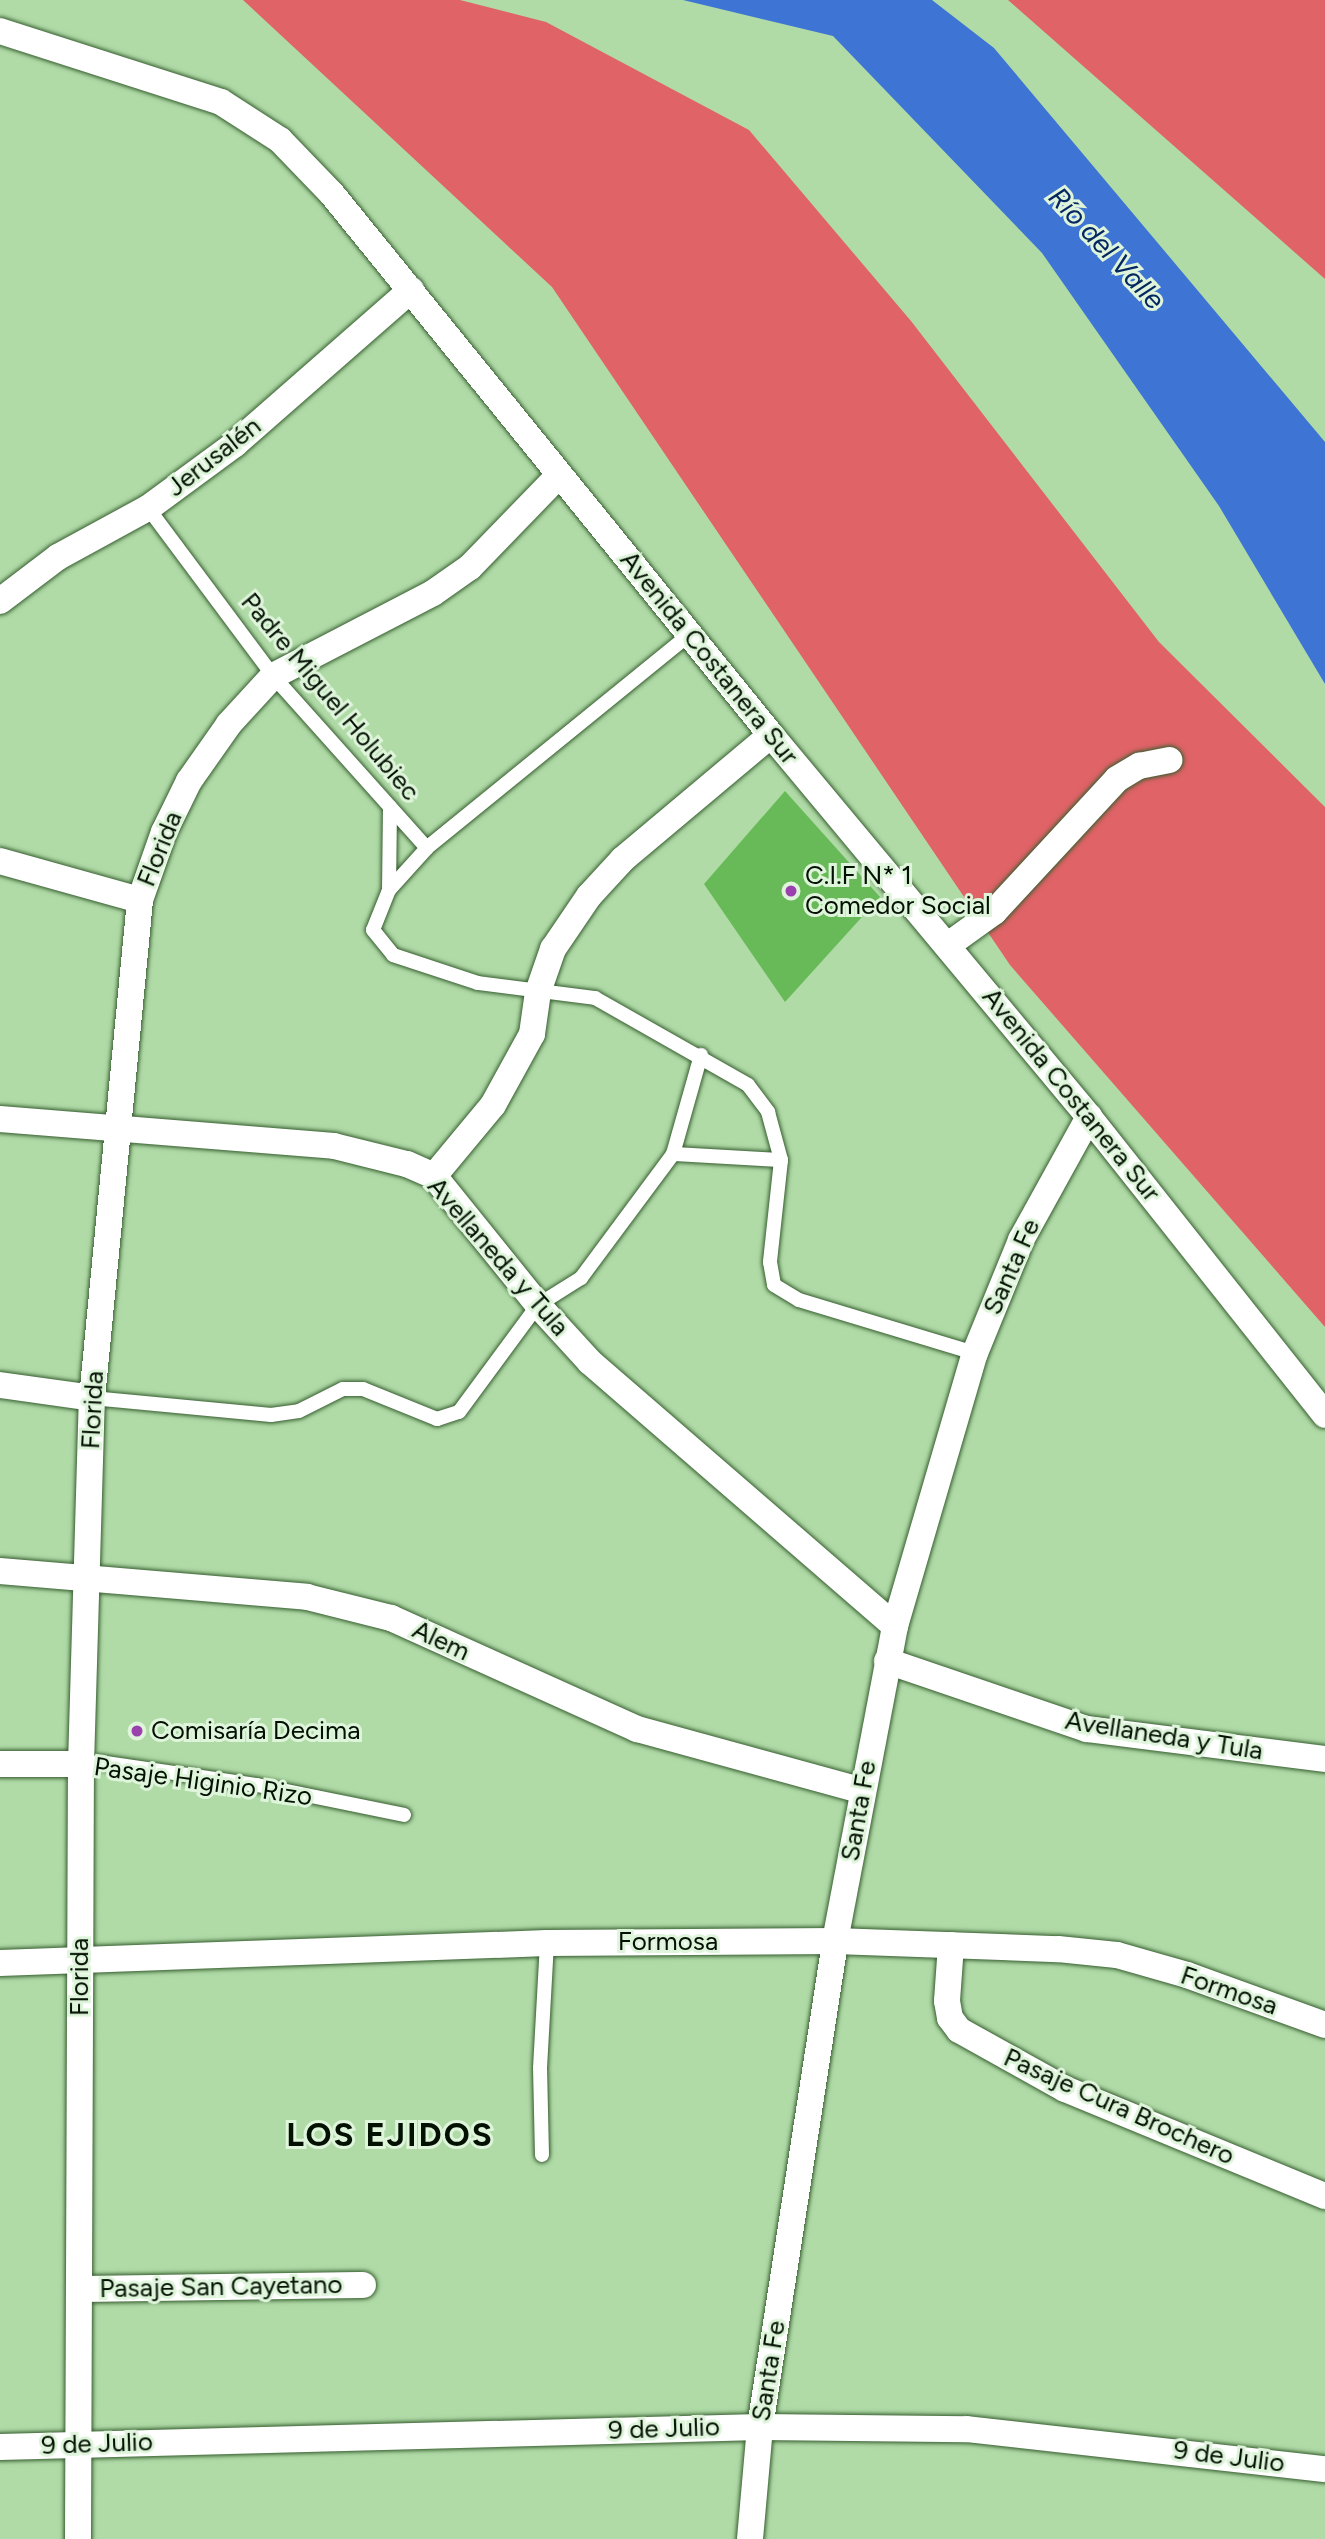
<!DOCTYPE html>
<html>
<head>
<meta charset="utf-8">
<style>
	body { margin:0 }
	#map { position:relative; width:1325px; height:2539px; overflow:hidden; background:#b0dba7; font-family:Figtree,sans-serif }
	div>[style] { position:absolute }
	.forest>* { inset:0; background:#e06367 }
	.water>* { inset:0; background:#3e74d3 }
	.building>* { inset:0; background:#68ba58 }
	.roads { filter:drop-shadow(0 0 2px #375e30) drop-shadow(0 0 2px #375e30) }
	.service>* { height:14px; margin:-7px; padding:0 7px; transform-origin:7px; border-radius:7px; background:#fff }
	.minor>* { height:26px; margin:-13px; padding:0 13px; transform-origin:13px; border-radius:13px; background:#fff }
	.dots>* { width:19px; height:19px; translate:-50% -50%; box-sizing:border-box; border:4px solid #dff5db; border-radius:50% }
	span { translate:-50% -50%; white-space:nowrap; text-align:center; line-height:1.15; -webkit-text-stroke:6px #dff5db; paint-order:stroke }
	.street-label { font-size:26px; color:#031102 }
	.poi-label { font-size:26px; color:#031102 }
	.left { translate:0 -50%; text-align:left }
	.water-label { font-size:28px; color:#042661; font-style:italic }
	.district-label { font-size:33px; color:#031102; font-weight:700; letter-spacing:2px }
</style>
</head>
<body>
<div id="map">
	<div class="forest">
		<i style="clip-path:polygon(243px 0,460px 0,546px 22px,749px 130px,911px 321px,1159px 642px,1325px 807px,1325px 1327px,1010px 965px,552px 287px)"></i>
		<i style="clip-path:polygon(1008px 0,1325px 0,1325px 279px)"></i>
	</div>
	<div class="water">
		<i style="clip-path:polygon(683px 0,932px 0,994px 48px,1325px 442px,1325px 684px,1219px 506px,1042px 253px,833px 36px)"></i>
	</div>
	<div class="building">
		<i style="clip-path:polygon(785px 791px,880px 897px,785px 1002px,704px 884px)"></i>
	</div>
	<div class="roads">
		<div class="service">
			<i style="left:148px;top:508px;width:209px;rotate:53.3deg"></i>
			<i style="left:273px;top:676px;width:231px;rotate:48.2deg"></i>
			<i style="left:690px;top:634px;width:339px;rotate:140.9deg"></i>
			<i style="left:427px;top:848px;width:57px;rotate:132.1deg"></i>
			<i style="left:389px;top:890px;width:43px;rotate:111.8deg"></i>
			<i style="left:373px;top:930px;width:32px;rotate:51deg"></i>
			<i style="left:393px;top:955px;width:89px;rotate:18.2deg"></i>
			<i style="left:478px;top:983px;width:118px;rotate:7.3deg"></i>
			<i style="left:595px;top:998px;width:176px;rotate:29.6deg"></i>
			<i style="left:748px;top:1085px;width:34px;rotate:53deg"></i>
			<i style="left:768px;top:1112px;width:50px;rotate:74.8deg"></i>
			<i style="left:781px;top:1160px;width:103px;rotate:96.2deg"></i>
			<i style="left:770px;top:1262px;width:23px;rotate:80deg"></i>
			<i style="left:774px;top:1285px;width:29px;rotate:31deg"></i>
			<i style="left:799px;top:1300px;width:184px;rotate:16.8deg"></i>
			<i style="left:389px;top:890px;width:83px;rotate:-89.3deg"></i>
			<i style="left:673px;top:1154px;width:108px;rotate:3.2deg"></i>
			<i style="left:92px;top:1398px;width:180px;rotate:5.4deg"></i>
			<i style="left:271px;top:1415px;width:28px;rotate:-8deg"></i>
			<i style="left:299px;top:1411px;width:49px;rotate:-26.6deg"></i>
			<i style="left:343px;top:1389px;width:20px"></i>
			<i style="left:363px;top:1389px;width:80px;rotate:22.1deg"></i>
			<i style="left:437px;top:1419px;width:23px;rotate:-18deg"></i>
			<i style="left:459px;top:1412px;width:133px;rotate:-53.6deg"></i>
			<i style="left:538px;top:1305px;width:51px;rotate:-32.1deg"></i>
			<i style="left:581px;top:1278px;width:154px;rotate:-53.4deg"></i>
			<i style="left:673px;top:1154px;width:103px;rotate:-74.2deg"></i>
			<i style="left:81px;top:1764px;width:18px;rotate:-6deg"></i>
			<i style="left:99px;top:1762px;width:160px;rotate:8.3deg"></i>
			<i style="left:257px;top:1785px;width:150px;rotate:11.5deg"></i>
			<i style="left:542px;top:2155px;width:87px;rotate:-91.3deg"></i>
			<i style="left:540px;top:2068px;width:125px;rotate:-86.8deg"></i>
		</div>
		<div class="minor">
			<i style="left:0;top:31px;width:232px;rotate:17.8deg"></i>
			<i style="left:221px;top:102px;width:70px;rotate:32.8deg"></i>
			<i style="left:280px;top:140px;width:75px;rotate:46.1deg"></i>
			<i style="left:332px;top:194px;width:697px;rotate:50.94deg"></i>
			<i style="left:771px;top:735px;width:497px;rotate:50.2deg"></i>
			<i style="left:1089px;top:1117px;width:380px;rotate:51.6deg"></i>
			<i style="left:0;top:601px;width:73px;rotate:-37.2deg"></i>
			<i style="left:58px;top:557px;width:102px;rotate:-28.6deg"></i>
			<i style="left:148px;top:508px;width:108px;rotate:-36.3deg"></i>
			<i style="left:235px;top:444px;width:234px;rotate:-41.2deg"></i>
			<i style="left:0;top:861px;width:145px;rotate:15.6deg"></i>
			<i style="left:948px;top:945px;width:57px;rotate:-35.7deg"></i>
			<i style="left:994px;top:912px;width:181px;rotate:-47.2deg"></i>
			<i style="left:1117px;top:779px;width:26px;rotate:-31deg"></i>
			<i style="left:1139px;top:766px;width:31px;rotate:-11deg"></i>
			<i style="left:0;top:1119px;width:335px;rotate:4.6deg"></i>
			<i style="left:334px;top:1146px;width:75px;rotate:13.9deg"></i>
			<i style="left:407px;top:1164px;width:30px;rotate:24deg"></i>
			<i style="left:434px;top:1176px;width:166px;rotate:51.1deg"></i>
			<i style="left:538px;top:1305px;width:77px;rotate:47.6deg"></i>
			<i style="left:590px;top:1362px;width:403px;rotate:40.9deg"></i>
			<i style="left:434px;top:1176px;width:92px;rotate:-50.3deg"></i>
			<i style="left:493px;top:1105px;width:81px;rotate:-61.2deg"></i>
			<i style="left:532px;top:1034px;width:42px;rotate:-81.9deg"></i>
			<i style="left:538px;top:992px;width:46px;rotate:-70.8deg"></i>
			<i style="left:553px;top:949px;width:64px;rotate:-55.8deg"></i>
			<i style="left:589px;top:896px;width:50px;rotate:-47.4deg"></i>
			<i style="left:623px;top:859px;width:193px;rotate:-40deg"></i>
			<i style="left:0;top:1385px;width:93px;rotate:8deg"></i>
			<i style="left:0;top:1571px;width:308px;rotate:4.8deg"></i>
			<i style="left:307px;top:1597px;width:87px;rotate:14deg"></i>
			<i style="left:391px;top:1618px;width:270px;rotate:24.3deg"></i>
			<i style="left:637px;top:1729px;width:234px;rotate:15.3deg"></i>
			<i style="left:887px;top:1661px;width:211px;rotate:18.8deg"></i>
			<i style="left:1087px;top:1729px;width:240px;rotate:7.2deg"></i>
			<i style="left:0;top:1764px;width:81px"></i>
			<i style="left:951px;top:1945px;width:56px;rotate:94.1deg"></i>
			<i style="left:947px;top:2001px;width:17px;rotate:80deg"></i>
			<i style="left:950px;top:2018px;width:15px;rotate:53deg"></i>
			<i style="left:959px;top:2030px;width:121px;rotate:29.1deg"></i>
			<i style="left:1065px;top:2089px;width:281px;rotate:22.4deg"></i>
			<i style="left:0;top:1963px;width:547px;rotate:-2.09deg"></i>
			<i style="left:547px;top:1943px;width:288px;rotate:-0.4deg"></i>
			<i style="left:835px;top:1941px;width:223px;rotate:2.1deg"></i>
			<i style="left:1058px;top:1949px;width:59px;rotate:5.8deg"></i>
			<i style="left:1117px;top:1955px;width:73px;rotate:15.9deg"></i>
			<i style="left:1187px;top:1975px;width:147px;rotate:19.9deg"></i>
			<i style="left:79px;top:2289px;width:284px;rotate:-0.8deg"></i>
			<i style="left:0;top:2447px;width:760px;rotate:-1.51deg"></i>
			<i style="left:760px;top:2427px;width:207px;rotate:0.6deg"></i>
			<i style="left:967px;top:2429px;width:360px;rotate:6.4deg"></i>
			<i style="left:78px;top:2539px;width:775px;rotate:-89.78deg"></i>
			<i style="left:81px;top:1764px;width:366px;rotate:-88.3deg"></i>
			<i style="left:92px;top:1398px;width:500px;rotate:-84.49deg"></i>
			<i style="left:140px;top:900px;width:72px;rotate:-70.6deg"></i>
			<i style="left:164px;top:832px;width:57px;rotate:-63.9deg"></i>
			<i style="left:189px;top:781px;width:70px;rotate:-54.9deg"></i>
			<i style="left:229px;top:724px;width:65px;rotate:-47.5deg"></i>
			<i style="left:273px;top:676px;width:180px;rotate:-27.4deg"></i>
			<i style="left:433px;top:593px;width:45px;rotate:-35.1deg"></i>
			<i style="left:470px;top:567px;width:128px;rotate:-45.9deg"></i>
			<i style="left:750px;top:2539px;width:112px;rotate:-84.9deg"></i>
			<i style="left:760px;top:2427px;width:492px;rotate:-81.2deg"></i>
			<i style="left:835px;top:1941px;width:321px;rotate:-79.2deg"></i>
			<i style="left:895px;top:1626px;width:284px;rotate:-73.7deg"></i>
			<i style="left:975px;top:1353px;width:122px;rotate:-67.8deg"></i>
			<i style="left:1021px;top:1240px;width:141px;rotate:-61.1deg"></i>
		</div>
	</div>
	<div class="dots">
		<i style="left:791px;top:891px;background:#9b41ad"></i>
		<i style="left:137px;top:1731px;background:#9b41ad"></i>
	</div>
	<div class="street-label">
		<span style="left:214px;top:457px;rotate:-38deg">Jerusalén</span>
		<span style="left:709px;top:658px;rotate:51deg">Avenida Costanera Sur</span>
		<span style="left:330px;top:697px;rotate:50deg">Padre Miguel Holubiec</span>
		<span style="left:160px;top:849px;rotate:-68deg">Florida</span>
		<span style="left:1071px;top:1095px;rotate:51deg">Avenida Costanera Sur</span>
		<span style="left:498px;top:1257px;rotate:49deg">Avellaneda y Tula</span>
		<span style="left:1012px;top:1267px;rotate:-66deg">Santa Fe</span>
		<span style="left:93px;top:1410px;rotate:-87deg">Florida</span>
		<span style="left:441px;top:1641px;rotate:25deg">Alem</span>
		<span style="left:1164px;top:1736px;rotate:9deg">Avellaneda y Tula</span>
		<span style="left:203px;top:1782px;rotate:8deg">Pasaje Higinio Rizo</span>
		<span style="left:859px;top:1811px;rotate:-80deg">Santa Fe</span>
		<span style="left:668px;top:1942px">Formosa</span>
		<span style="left:80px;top:1977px;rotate:-90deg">Florida</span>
		<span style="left:1229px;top:1991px;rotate:19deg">Formosa</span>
		<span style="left:1119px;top:2107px;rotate:24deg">Pasaje Cura Brochero</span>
		<span style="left:221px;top:2287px;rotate:-1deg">Pasaje San Cayetano</span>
		<span style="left:769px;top:2371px;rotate:-81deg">Santa Fe</span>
		<span style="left:664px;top:2429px;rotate:-2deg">9 de Julio</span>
		<span style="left:97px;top:2444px;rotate:-2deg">9 de Julio</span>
		<span style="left:1229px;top:2457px;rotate:7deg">9 de Julio</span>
	</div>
	<div class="poi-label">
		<span class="left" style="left:805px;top:891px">C.I.F N* 1<br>Comedor Social</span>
		<span class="left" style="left:151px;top:1731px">Comisaría Decima</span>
	</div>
	<div class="water-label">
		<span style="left:1107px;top:248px;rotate:47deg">Río del Valle</span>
	</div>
	<div class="district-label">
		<span style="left:390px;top:2135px">LOS EJIDOS</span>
	</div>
</div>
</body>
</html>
